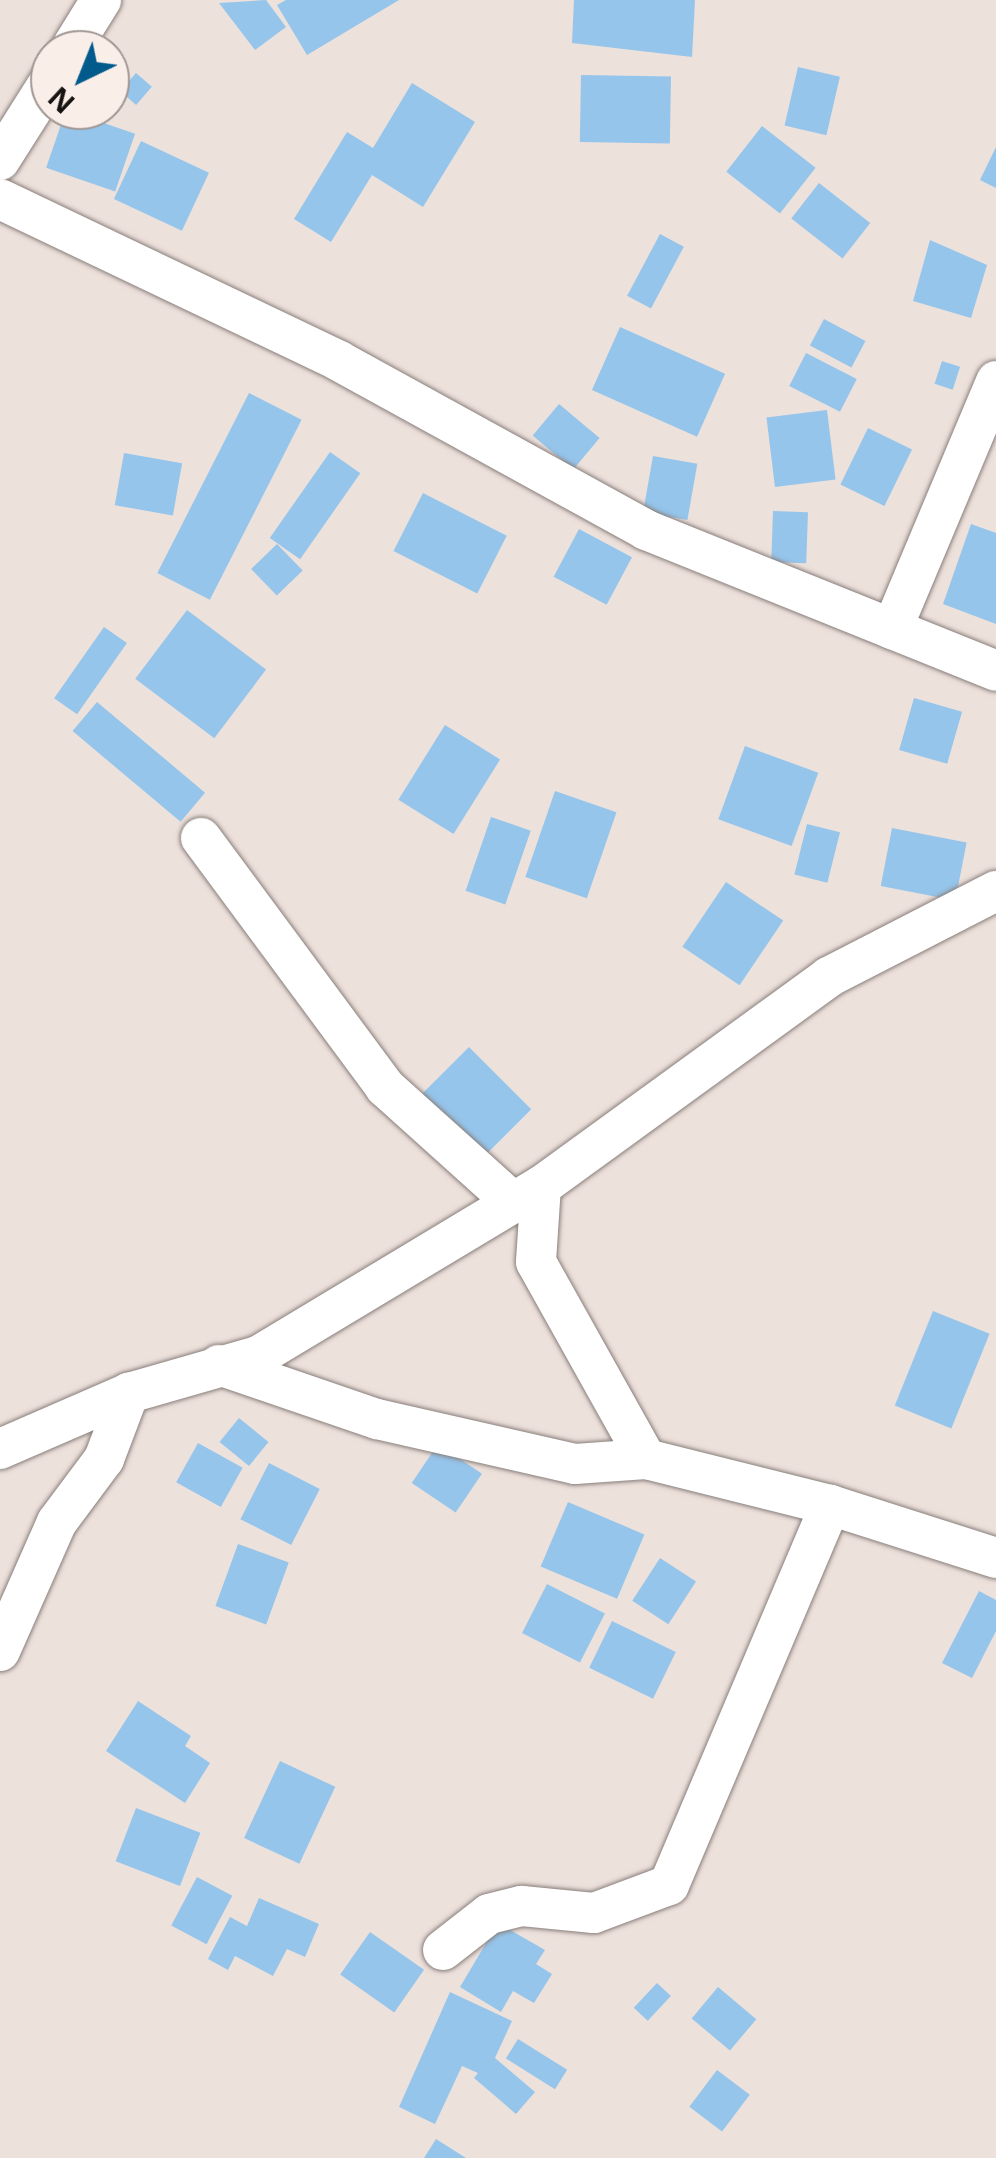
<!DOCTYPE html>
<html>
<head>
<meta charset="utf-8">
<style>
	body { margin:0 }
	#map { position:relative; width:996px; height:2158px; overflow:hidden; background:#ede1dc; font-family:"Open Sans",sans-serif }
	div>[style] { position:absolute }
	.building>* { inset:0; background:#95c5eb; transform-origin:0 0 }
	.roads { filter:drop-shadow(0 0 2px #887e7a) drop-shadow(0 0 2px #887e7a) }
	.street>* { height:40px; margin:-20px; padding:0 20px; transform-origin:20px; border-radius:20px; background:#fff }
	span { translate:-50% -50%; white-space:nowrap; text-align:center; line-height:1.15; -webkit-text-stroke:9px #faeee9; paint-order:stroke }
	.north { position:absolute; left:30px; top:30px; width:100px; height:100px; box-sizing:border-box; background:#faeee9; border:2px solid #9f9693; border-radius:50%; rotate:223deg; font-size:28px; font-weight:700; line-height:40px; text-align:center; color:#171311 }
	.north::after { content:''; display:block; margin:auto; width:35px; height:45px; background:#005a8c; clip-path:polygon(50% 0,100% 100%,50% 72%,0 100%) }
</style>
</head>
<body>
<div id="map">
	<div class="building">
		<i style="clip-path:polygon(266px 0,286px 27px,255px 50px,219px 3px)"></i>
		<i style="clip-path:polygon(286px 0,399px 0,307px 55px,277px 5px)"></i>
		<i style="clip-path:polygon(574px 0,695px 0,692px 57px,572px 43px)"></i>
		<i style="left:798px;top:67px;width:43px;height:60px;rotate:13deg"></i>
		<i style="left:136px;top:73px;width:21px;height:24px;rotate:41deg"></i>
		<i style="left:581px;top:75px;width:90px;height:67px;rotate:1deg"></i>
		<i style="clip-path:polygon(412px 83px,475px 122px,423px 207px,372px 175px,331px 242px,294px 219px,347px 132px,373px 148px)"></i>
		<i style="left:66px;top:110px;width:73px;height:61px;rotate:19deg"></i>
		<i style="left:762px;top:126px;width:68px;height:58px;rotate:38deg"></i>
		<i style="left:141px;top:141px;width:75px;height:64px;rotate:25deg"></i>
		<i style="clip-path:polygon(996px 147px,996px 188px,980px 180px)"></i>
		<i style="left:819px;top:183px;width:65px;height:45px;rotate:38deg"></i>
		<i style="left:660px;top:234px;width:27px;height:70px;rotate:28deg"></i>
		<i style="clip-path:polygon(930px 240px,987px 265px,971px 318px,913px 301px)"></i>
		<i style="left:824px;top:319px;width:47px;height:30px;rotate:28deg"></i>
		<i style="left:620px;top:327px;width:115px;height:69px;rotate:24deg"></i>
		<i style="left:806px;top:353px;width:57px;height:37px;rotate:27deg"></i>
		<i style="left:942px;top:361px;width:19px;height:24px;rotate:18deg"></i>
		<i style="left:249px;top:393px;width:59px;height:202px;rotate:27deg"></i>
		<i style="left:559px;top:404px;width:53px;height:41px;rotate:40deg"></i>
		<i style="left:827px;top:410px;width:70px;height:61px;rotate:83deg"></i>
		<i style="left:868px;top:428px;width:49px;height:63px;rotate:26deg"></i>
		<i style="left:330px;top:452px;width:37px;height:105px;rotate:35deg"></i>
		<i style="left:124px;top:453px;width:59px;height:53px;rotate:10deg"></i>
		<i style="left:653px;top:456px;width:45px;height:57px;rotate:10deg"></i>
		<i style="left:423px;top:493px;width:94px;height:65px;rotate:27deg"></i>
		<i style="left:773px;top:511px;width:35px;height:51px;rotate:2deg"></i>
		<i style="clip-path:polygon(971px 524px,996px 533px,996px 624px,943px 604px)"></i>
		<i style="left:579px;top:529px;width:60px;height:54px;rotate:28deg"></i>
		<i style="left:277px;top:544px;width:37px;height:36px;rotate:46deg"></i>
		<i style="left:187px;top:610px;width:99px;height:86px;rotate:37deg"></i>
		<i style="left:104px;top:627px;width:28px;height:87px;rotate:35deg"></i>
		<i style="left:914px;top:698px;width:50px;height:54px;rotate:16deg"></i>
		<i style="left:97px;top:702px;width:141px;height:38px;rotate:40deg"></i>
		<i style="left:445px;top:725px;width:65px;height:88px;rotate:32deg"></i>
		<i style="left:745px;top:746px;width:78px;height:78px;rotate:20deg"></i>
		<i style="left:555px;top:791px;width:65px;height:91px;rotate:19deg"></i>
		<i style="left:491px;top:817px;width:42px;height:78px;rotate:19deg"></i>
		<i style="left:807px;top:824px;width:34px;height:52px;rotate:14deg"></i>
		<i style="left:892px;top:828px;width:76px;height:59px;rotate:11deg"></i>
		<i style="left:726px;top:882px;width:69px;height:78px;rotate:34deg"></i>
		<i style="left:469px;top:1047px;width:88px;height:69px;rotate:45deg"></i>
		<i style="left:933px;top:1311px;width:61px;height:102px;rotate:22deg"></i>
		<i style="left:239px;top:1418px;width:38px;height:31px;rotate:39deg"></i>
		<i style="left:198px;top:1443px;width:51px;height:45px;rotate:29deg"></i>
		<i style="left:438px;top:1444px;width:53px;height:47px;rotate:34deg"></i>
		<i style="left:269px;top:1463px;width:57px;height:63px;rotate:27deg"></i>
		<i style="left:568px;top:1502px;width:83px;height:70px;rotate:23deg"></i>
		<i style="left:238px;top:1544px;width:54px;height:66px;rotate:20deg"></i>
		<i style="left:660px;top:1558px;width:43px;height:51px;rotate:33deg"></i>
		<i style="left:547px;top:1584px;width:65px;height:55px;rotate:27deg"></i>
		<i style="clip-path:polygon(979px 1591px,996px 1600px,996px 1631px,972px 1678px,942px 1663px)"></i>
		<i style="left:612px;top:1621px;width:71px;height:52px;rotate:26deg"></i>
		<i style="clip-path:polygon(138px 1701px,191px 1736px,185px 1746px,210px 1763px,185px 1803px,106px 1751px)"></i>
		<i style="left:280px;top:1761px;width:61px;height:85px;rotate:25deg"></i>
		<i style="left:136px;top:1808px;width:69px;height:57px;rotate:21deg"></i>
		<i style="left:197px;top:1877px;width:40px;height:55px;rotate:28deg"></i>
		<i style="clip-path:polygon(259px 1898px,319px 1924px,305px 1957px,287px 1949px,273px 1976px,235px 1956px,228px 1970px,208px 1959px,230px 1917px,247px 1926px)"></i>
		<i style="clip-path:polygon(498px 1923px,545px 1950px,536px 1964px,552px 1974px,534px 2003px,513px 1991px,501px 2012px,460px 1987px)"></i>
		<i style="left:370px;top:1932px;width:66px;height:52px;rotate:35deg"></i>
		<i style="left:657px;top:1983px;width:19px;height:34px;rotate:43deg"></i>
		<i style="left:718px;top:1987px;width:50px;height:41px;rotate:40deg"></i>
		<i style="clip-path:polygon(450px 1992px,512px 2021px,495px 2058px,535px 2092px,516px 2114px,474px 2078px,478px 2073px,462px 2066px,435px 2124px,399px 2107px)"></i>
		<i style="left:518px;top:2039px;width:58px;height:23px;rotate:32deg"></i>
		<i style="left:717px;top:2070px;width:41px;height:46px;rotate:37deg"></i>
		<i style="clip-path:polygon(436px 2139px,466px 2158px,424px 2158px)"></i>
	</div>
	<div class="roads">
		<div class="street">
			<i style="left:70px;top:50px;width:59px;rotate:-58.2deg"></i>
			<i style="left:0;top:160px;width:93px;rotate:-57.7deg"></i>
			<i style="left:0;top:199px;width:376px;rotate:25.5deg"></i>
			<i style="left:339px;top:361px;width:350px;rotate:28.8deg"></i>
			<i style="left:646px;top:530px;width:377px;rotate:21.9deg"></i>
			<i style="left:892px;top:629px;width:269px;rotate:-67.2deg"></i>
			<i style="left:201px;top:838px;width:310px;rotate:53.5deg"></i>
			<i style="left:385px;top:1087px;width:173px;rotate:42deg"></i>
			<i style="left:996px;top:891px;width:188px;rotate:152.8deg"></i>
			<i style="left:829px;top:977px;width:356px;rotate:144deg"></i>
			<i style="left:541px;top:1186px;width:76px;rotate:93.8deg"></i>
			<i style="left:536px;top:1262px;width:226px;rotate:60.8deg"></i>
			<i style="left:646px;top:1459px;width:190px;rotate:14deg"></i>
			<i style="left:830px;top:1505px;width:174px;rotate:17.7deg"></i>
			<i style="left:219px;top:1365px;width:167px;rotate:18.9deg"></i>
			<i style="left:377px;top:1419px;width:203px;rotate:12.8deg"></i>
			<i style="left:575px;top:1464px;width:71px;rotate:-4deg"></i>
			<i style="left:0;top:1449px;width:141px;rotate:-23.5deg"></i>
			<i style="left:0;top:1651px;width:141px;rotate:-66.2deg"></i>
			<i style="left:57px;top:1522px;width:79px;rotate:-53.3deg"></i>
			<i style="left:104px;top:1459px;width:71px;rotate:-69.3deg"></i>
			<i style="left:129px;top:1393px;width:134px;rotate:-16deg"></i>
			<i style="left:258px;top:1356px;width:330px;rotate:-31deg"></i>
			<i style="left:443px;top:1950px;width:58px;rotate:-38deg"></i>
			<i style="left:489px;top:1914px;width:34px;rotate:-14deg"></i>
			<i style="left:522px;top:1906px;width:72px;rotate:5.6deg"></i>
			<i style="left:594px;top:1913px;width:80px;rotate:-20.5deg"></i>
			<i style="left:669px;top:1885px;width:413px;rotate:-67deg"></i>
		</div>
	</div>
	<div class="north">N</div>
</div>
</body>
</html>
